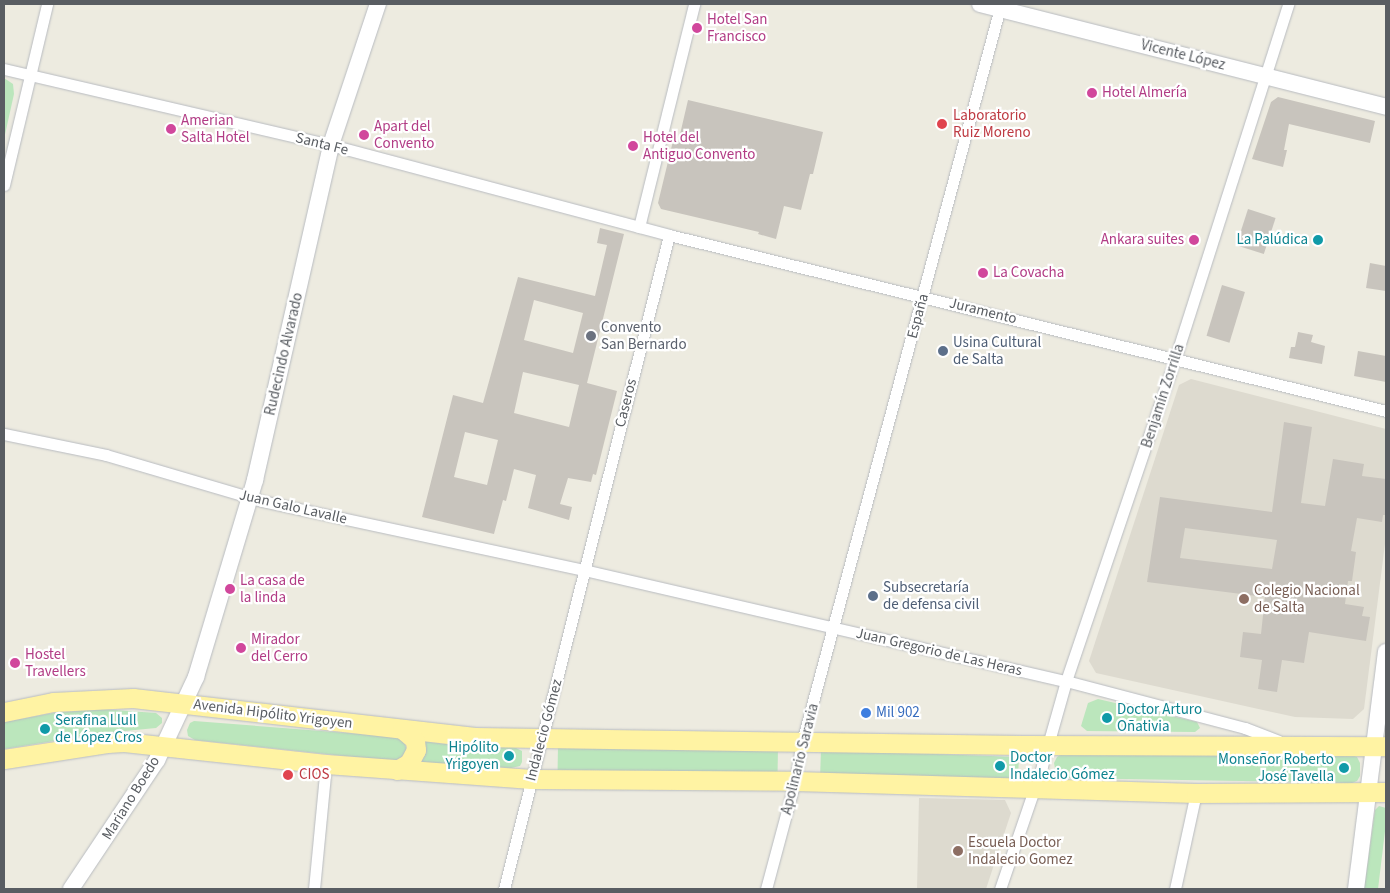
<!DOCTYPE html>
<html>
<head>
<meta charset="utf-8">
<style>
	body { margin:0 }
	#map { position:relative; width:1390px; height:893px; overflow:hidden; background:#edebe0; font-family:"Source Sans 3",sans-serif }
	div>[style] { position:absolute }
	.education>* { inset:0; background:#dddacf }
	.green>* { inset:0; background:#bbe6bc; transform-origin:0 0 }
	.building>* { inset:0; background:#c8c4bd; transform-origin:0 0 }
	.roads { filter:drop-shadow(0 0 1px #b8bbc0) drop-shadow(0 0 1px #b8bbc0) }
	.street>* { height:11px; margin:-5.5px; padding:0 5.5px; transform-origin:5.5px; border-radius:5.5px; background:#fff }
	.secondary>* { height:16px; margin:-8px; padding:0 8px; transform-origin:8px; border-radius:8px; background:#fff }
	.primary>* { height:19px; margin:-9.5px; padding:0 9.5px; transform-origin:9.5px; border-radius:9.5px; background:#fff3a3 }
	.dots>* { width:14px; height:14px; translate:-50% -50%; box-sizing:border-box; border:2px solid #fff; border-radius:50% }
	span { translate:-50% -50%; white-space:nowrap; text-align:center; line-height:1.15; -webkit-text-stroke:4.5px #fff; paint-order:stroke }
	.hotel-label { font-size:15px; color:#b23c85 }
	.left { translate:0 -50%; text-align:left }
	.right { translate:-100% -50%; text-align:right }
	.street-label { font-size:15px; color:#595d62 }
	.health-label { font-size:15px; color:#be3a42 }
	.culture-label { font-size:15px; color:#0d838f }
	.worship-label { font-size:15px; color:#5b616d }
	.service-label { font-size:15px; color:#4e5e75 }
	.education-label { font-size:15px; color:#785e54 }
	.shop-label { font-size:15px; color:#366cbe }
	.frame { position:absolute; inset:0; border:5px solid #595d62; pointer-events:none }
</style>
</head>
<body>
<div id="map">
	<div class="education">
		<i style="clip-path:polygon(1191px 379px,1386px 429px,1386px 536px,1364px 709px,1353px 719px,1295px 717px,1096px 673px,1089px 661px,1179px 385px)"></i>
		<i style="clip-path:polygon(919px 798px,1005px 800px,1011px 813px,986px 889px,917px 889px)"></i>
	</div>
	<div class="green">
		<i style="clip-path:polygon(4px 78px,13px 84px,14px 94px,4px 139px)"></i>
		<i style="clip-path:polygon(1098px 699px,1197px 722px,1200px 728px,1195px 732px,1087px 731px,1081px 726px,1088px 703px)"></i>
		<i style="clip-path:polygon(101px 709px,156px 713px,162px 718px,162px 723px,156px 728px,104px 733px,4px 749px,4px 722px,53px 713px)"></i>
		<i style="clip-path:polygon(194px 721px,398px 737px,404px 742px,407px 750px,400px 759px,391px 761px,195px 740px,188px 736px,187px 730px,190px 723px)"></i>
		<i style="clip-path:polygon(422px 741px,461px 746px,514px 747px,522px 751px,522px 762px,520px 766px,511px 768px,415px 763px)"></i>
		<i style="left:558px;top:746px;width:220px;height:24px;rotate:1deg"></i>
		<i style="left:821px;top:750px;width:198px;height:23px;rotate:2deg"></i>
		<i style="clip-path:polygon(1063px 753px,1349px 754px,1357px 757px,1360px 763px,1360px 776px,1357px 781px,1352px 783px,1062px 778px,1056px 774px,1054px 763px,1057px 757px)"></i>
		<i style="clip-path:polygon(1379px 806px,1386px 808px,1386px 823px,1378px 889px,1364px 889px,1375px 810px)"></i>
	</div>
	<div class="building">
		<i style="clip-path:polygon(1278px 97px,1375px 121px,1370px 143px,1289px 124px,1284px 150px,1287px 150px,1283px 167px,1252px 159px,1271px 102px)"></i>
		<i style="clip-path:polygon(688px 100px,823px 132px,813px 174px,810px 174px,801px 210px,784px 206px,776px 239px,758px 234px,759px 232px,661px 209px,658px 203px,673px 141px,678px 143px)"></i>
		<i style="left:1248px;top:209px;width:29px;height:38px;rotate:18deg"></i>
		<i style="clip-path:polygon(evenodd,600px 228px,624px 234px,587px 383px,617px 391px,596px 475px,593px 474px,591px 482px,568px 478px,560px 504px,572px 507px,569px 520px,528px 508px,536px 475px,514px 469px,506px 501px,503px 500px,494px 534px,422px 517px,453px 395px,483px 403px,518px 277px,595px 296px,607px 245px,597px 243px,600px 228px,534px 300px,583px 313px,573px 353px,524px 340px,534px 300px,600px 228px,523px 372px,579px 385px,569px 427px,514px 413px,523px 372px,600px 228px,465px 432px,498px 440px,487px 485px,454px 477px,465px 432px)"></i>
		<i style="clip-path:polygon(1370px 263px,1386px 266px,1386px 291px,1366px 288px)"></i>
		<i style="left:1222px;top:285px;width:24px;height:53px;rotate:17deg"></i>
		<i style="clip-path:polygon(1298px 332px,1313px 335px,1311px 342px,1325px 346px,1322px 364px,1289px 358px,1291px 347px,1295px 347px)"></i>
		<i style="clip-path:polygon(1358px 351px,1386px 356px,1386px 382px,1354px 376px)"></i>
		<i style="clip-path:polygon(evenodd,1284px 422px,1312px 427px,1301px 503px,1325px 506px,1333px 459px,1364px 464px,1362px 476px,1386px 479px,1386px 515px,1383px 515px,1382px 522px,1357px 518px,1351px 551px,1356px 552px,1352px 581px,1348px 581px,1345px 604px,1364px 607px,1362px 616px,1370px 617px,1366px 641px,1309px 632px,1304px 663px,1282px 660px,1277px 692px,1258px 689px,1262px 660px,1240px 657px,1243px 632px,1261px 634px,1265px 597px,1147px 582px,1160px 497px,1272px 512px,1284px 422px,1185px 528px,1277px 540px,1272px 569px,1180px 558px,1185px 528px)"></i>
	</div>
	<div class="roads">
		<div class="street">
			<i style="left:4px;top:69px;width:336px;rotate:13.1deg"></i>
			<i style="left:331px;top:145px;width:350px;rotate:14.9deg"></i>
			<i style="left:669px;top:235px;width:738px;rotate:13.79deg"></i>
			<i style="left:4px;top:185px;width:186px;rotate:-76.6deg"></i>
			<i style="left:639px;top:227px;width:230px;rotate:-76.1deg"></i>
			<i style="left:4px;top:434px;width:104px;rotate:11.6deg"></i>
			<i style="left:106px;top:455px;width:163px;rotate:16.4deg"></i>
			<i style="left:262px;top:501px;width:329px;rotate:12.1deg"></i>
			<i style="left:584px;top:570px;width:495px;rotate:13deg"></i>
			<i style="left:1066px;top:681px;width:185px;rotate:14.7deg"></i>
			<i style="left:1245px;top:728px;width:36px;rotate:21deg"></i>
			<i style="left:314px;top:889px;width:126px;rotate:-84.5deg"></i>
			<i style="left:504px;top:889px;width:674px;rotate:-75.84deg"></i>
			<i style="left:766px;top:889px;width:112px;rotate:-75deg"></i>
			<i style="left:795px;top:781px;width:40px;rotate:-80deg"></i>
			<i style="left:802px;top:742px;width:764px;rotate:-74.91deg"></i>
			<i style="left:1000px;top:889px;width:130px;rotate:-71.1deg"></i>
			<i style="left:1042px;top:766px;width:88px;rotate:-74.2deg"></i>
			<i style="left:1066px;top:681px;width:340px;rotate:-71.3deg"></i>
			<i style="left:1175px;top:359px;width:373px;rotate:-72.3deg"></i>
			<i style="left:1175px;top:889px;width:98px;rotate:-77.7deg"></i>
		</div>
		<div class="secondary">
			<i style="left:980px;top:4px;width:419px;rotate:14.2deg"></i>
			<i style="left:71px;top:889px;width:155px;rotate:-56.3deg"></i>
			<i style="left:157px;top:760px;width:92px;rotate:-64.8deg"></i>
			<i style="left:196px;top:677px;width:206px;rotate:-73.3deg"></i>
			<i style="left:255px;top:480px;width:344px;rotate:-77.2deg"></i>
			<i style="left:331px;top:145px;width:149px;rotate:-71.6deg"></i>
			<i style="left:1356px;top:889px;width:239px;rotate:-82.8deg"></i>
		</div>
		<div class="primary">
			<i style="left:4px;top:712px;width:50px;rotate:-11.5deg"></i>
			<i style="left:53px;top:702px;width:80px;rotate:-2.9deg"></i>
			<i style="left:133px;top:698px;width:344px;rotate:6.5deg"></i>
			<i style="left:475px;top:737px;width:546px;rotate:0.84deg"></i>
			<i style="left:1021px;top:745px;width:365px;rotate:0.2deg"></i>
			<i style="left:4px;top:759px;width:104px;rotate:-8.8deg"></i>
			<i style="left:107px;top:743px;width:17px;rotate:-3deg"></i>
			<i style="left:124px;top:742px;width:203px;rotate:6.2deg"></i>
			<i style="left:326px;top:764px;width:206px;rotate:4.2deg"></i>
			<i style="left:531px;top:779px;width:264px;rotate:0.4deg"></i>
			<i style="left:795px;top:781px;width:401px;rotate:1.7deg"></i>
			<i style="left:1196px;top:793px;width:190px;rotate:-0.3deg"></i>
			<i style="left:397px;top:770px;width:14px;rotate:-30deg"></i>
			<i style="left:409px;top:763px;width:15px;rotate:-62deg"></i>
			<i style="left:416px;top:750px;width:10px;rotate:-96deg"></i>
			<i style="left:415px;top:740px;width:17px;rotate:-140deg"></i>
		</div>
	</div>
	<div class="dots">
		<i style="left:697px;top:28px;background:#d1479c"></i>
		<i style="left:1092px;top:93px;background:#d1479c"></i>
		<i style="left:942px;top:124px;background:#e0444e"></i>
		<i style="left:171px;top:129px;background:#d1479c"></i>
		<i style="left:364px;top:135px;background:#d1479c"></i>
		<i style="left:633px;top:146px;background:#d1479c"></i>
		<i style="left:1194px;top:240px;background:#d1479c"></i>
		<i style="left:1318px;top:240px;background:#0f9aa8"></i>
		<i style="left:983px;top:273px;background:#d1479c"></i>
		<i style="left:591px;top:336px;background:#6b7280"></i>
		<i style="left:943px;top:351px;background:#5c6f8a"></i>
		<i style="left:230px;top:589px;background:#d1479c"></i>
		<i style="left:873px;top:596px;background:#5c6f8a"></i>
		<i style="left:1244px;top:599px;background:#8d6e63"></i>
		<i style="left:241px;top:648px;background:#d1479c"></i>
		<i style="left:15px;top:663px;background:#d1479c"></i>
		<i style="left:866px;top:713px;background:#3f7fe0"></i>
		<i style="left:1107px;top:718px;background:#0f9aa8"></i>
		<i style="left:45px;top:729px;background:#0f9aa8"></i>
		<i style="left:509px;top:756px;background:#0f9aa8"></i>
		<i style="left:1000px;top:766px;background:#0f9aa8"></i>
		<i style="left:1344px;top:768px;background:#0f9aa8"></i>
		<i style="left:288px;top:775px;background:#e0444e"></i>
		<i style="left:958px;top:851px;background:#8d6e63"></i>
	</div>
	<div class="hotel-label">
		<span class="left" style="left:707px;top:28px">Hotel San<br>Francisco</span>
		<span class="left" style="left:1102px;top:93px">Hotel Almería</span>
		<span class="left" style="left:181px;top:129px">Amerian<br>Salta Hotel</span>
		<span class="left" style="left:374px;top:135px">Apart del<br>Convento</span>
		<span class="left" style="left:643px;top:146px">Hotel del<br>Antiguo Convento</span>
		<span class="right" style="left:1184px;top:240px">Ankara suites</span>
		<span class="left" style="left:993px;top:273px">La Covacha</span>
		<span class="left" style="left:240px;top:589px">La casa de<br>la linda</span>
		<span class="left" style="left:251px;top:648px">Mirador<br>del Cerro</span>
		<span class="left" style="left:25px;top:663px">Hostel<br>Travellers</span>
	</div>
	<div class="street-label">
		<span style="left:1183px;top:55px;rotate:14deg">Vicente López</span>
		<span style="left:322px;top:144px;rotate:14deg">Santa Fe</span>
		<span style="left:983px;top:311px;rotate:14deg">Juramento</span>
		<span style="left:918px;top:316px;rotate:-75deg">España</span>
		<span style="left:284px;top:354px;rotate:-77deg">Rudecindo Alvarado</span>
		<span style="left:1163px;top:396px;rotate:-72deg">Benjamín Zorrilla</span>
		<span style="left:626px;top:403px;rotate:-76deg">Caseros</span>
		<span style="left:293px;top:507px;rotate:13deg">Juan Galo Lavalle</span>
		<span style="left:939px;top:652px;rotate:13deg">Juan Gregorio de Las Heras</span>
		<span style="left:273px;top:714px;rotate:7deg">Avenida Hipólito Yrigoyen</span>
		<span style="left:544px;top:730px;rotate:-75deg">Indalecio Gómez</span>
		<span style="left:800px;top:759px;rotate:-76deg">Apolinario Saravia</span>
		<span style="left:131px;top:798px;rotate:-58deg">Mariano Boedo</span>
	</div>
	<div class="health-label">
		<span class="left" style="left:953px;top:124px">Laboratorio<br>Ruiz Moreno</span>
		<span class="left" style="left:299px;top:775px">CIOS</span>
	</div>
	<div class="culture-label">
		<span class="right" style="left:1308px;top:240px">La Palúdica</span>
		<span class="left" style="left:1117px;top:718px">Doctor Arturo<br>Oñativia</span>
		<span class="left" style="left:55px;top:729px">Serafina Llull<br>de López Cros</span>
		<span class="right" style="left:499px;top:756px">Hipólito<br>Yrigoyen</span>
		<span class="left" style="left:1010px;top:766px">Doctor<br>Indalecio Gómez</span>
		<span class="right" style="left:1334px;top:768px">Monseñor Roberto<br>José Tavella</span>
	</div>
	<div class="worship-label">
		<span class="left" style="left:601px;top:336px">Convento<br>San Bernardo</span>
	</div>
	<div class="service-label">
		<span class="left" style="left:953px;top:351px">Usina Cultural<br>de Salta</span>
		<span class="left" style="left:883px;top:596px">Subsecretaría<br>de defensa civil</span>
	</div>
	<div class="education-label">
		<span class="left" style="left:1254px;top:599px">Colegio Nacional<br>de Salta</span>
		<span class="left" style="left:968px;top:851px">Escuela Doctor<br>Indalecio Gomez</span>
	</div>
	<div class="shop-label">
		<span class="left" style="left:876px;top:713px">Mil 902</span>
	</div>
	<div class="frame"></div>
</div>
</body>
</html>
